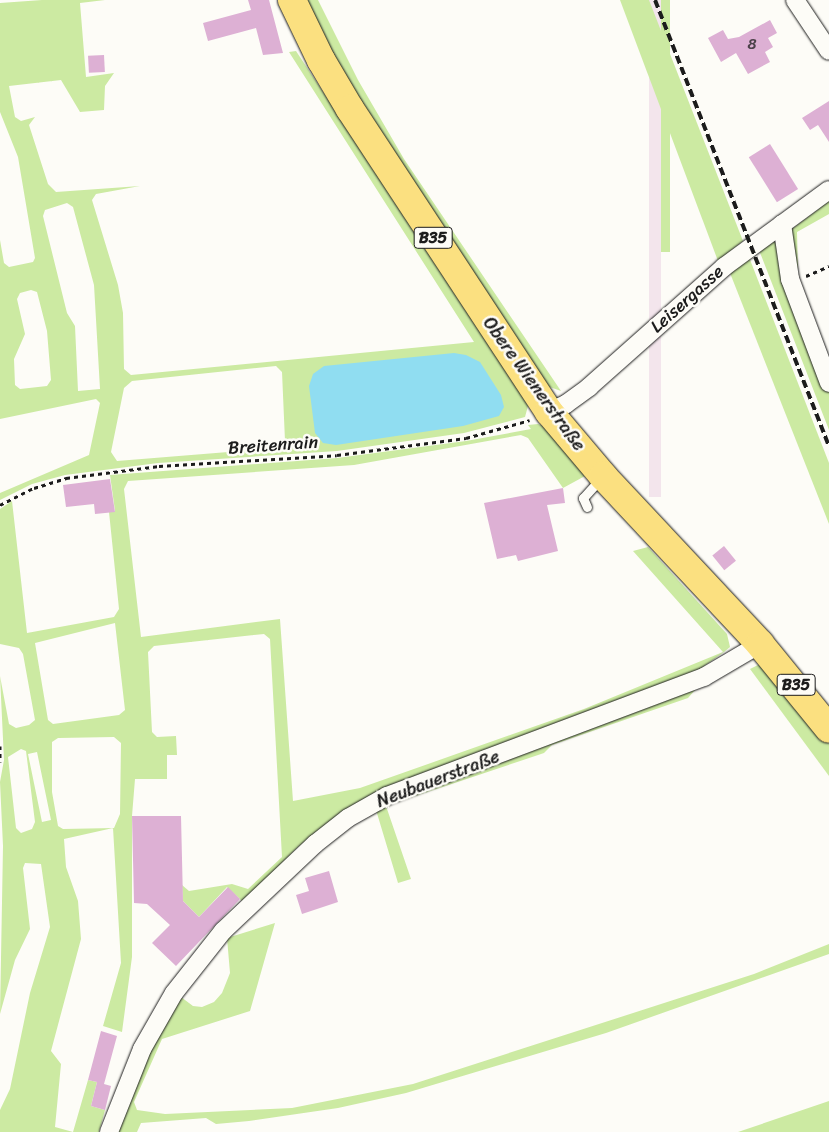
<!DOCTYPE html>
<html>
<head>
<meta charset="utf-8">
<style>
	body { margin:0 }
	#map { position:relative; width:829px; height:1132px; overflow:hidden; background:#fdfcf7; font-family:Sriracha,sans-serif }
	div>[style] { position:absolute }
	.built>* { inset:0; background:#f3e5ec; transform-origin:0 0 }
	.green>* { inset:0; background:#cceaa2; transform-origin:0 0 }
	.water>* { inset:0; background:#90ddf1 }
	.building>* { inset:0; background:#ddb0d4; transform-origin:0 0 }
	.path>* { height:3px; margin-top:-1.5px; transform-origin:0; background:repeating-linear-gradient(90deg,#1c1c1c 0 4px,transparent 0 8px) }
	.roads { filter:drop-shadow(0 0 1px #1c1c1c) drop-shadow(0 0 1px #1c1c1c) }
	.service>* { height:9px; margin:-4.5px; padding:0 4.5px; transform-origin:4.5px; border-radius:4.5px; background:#fdfcf7 }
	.minor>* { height:18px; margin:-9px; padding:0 9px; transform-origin:9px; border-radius:9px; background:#fdfcf7 }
	.primary>* { height:28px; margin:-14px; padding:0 14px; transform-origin:14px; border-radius:14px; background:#fbe080 }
	.rail>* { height:4px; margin-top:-2px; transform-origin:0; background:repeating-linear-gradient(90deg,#1c1c1c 0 8px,transparent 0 12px) }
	span { translate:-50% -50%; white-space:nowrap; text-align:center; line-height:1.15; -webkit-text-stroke:5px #fdfcf7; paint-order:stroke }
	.number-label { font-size:15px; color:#4c414a }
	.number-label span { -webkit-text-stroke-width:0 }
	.shield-label span { padding:1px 4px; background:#fdfcf7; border:1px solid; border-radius:4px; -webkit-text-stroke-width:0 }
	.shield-label { font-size:16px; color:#1c1c1c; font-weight:700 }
	.street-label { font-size:18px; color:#1c1c1c }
</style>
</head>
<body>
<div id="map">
	<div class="built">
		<i style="left:649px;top:0;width:12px;height:497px"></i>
	</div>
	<div class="green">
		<i style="clip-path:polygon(evenodd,42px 0,105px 0,80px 3px,86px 77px,114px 73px,105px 86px,104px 110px,80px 112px,61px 80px,9px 86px,15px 117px,21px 121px,35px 117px,29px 125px,48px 184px,56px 192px,140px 186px,96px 194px,92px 200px,118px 285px,123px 313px,124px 369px,131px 375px,474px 342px,289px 52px,296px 51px,526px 399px,528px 406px,525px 417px,464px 433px,337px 451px,158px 463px,65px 475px,32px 484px,0 500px,0 493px,89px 455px,100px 403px,96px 399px,0 419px,0 240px,4px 263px,9px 267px,33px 262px,35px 258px,18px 157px,0 112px,0 3px,42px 0,67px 203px,73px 207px,94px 285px,100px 389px,78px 391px,75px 326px,67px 313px,43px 216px,45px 210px,67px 203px,42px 0,31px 290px,37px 292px,47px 331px,51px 380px,47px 386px,20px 389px,15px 385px,14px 359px,25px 334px,17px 299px,20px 293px,31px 290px,42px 0,276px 366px,282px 372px,285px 441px,279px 448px,117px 461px,111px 452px,124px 388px,132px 381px,276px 366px)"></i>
		<i style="clip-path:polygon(302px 0,318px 0,358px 80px,404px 159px,561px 391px,544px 385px,358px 105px)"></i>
		<i style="clip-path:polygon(620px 0,649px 0,743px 241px,718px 261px)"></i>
		<i style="left:661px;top:0;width:9px;height:252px"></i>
		<i style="clip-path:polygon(829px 201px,829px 214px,797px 232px,798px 271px,789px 236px,792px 229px)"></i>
		<i style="clip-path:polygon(772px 241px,778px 243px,798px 314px,829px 392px,829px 430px,759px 250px)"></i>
		<i style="clip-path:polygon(749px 257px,829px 463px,829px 524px,730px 273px)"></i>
		<i style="clip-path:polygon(evenodd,538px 424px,546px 427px,585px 476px,563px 488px,528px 438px,521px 435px,354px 465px,128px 481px,124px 489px,141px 637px,280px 619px,293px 801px,360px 788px,584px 709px,723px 652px,633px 551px,648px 547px,727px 634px,730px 647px,724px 652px,700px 669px,330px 822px,298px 847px,243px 902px,227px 887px,199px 917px,183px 901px,182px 885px,189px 891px,232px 884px,248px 889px,282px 857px,270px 639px,264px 634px,154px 646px,148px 652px,152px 732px,157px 737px,176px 736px,177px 755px,167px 755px,167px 779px,135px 779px,132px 816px,132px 957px,122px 1032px,103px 1026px,121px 963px,113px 828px,64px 839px,66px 867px,78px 901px,81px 939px,51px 1051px,61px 1064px,55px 1127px,73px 1132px,0 1132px,0 1110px,10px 1089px,30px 993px,50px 927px,41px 864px,25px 863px,23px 868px,30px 929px,15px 960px,0 1014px,3px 846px,0 782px,4px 760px,0 676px,9px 724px,16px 728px,29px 725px,35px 720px,23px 654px,19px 648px,0 644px,0 509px,12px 501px,27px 633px,114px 617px,119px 609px,109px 512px,115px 511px,110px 475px,337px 458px,466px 441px,531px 429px,528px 425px,538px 424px,115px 623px,125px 710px,119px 715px,53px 724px,48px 720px,35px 643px,115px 623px,538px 424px,114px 737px,121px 743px,120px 814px,114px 828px,63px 829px,58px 826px,52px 792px,52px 742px,58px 738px,114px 737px,538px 424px,21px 749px,26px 751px,35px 822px,32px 829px,21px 833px,16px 828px,8px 757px,21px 749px,538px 424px,37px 752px,51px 820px,42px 822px,28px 754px,37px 752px)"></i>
		<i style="clip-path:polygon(760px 664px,787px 689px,829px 744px,829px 776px,750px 669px)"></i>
		<i style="clip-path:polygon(696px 689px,688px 698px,552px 745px,544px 753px,386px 806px,411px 879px,398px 883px,376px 810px,390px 801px)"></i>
		<i style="clip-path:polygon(275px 923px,250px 1011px,162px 1039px,134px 1102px,137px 1110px,165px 1114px,292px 1108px,413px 1084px,754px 974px,829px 944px,829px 954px,606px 1033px,406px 1093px,338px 1108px,249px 1121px,216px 1124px,206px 1118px,141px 1123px,137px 1132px,116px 1132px,155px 1037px,181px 997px,193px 1006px,202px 1007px,214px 1002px,222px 993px,230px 973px,227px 938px)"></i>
		<i style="clip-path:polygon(88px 1080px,97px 1082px,91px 1106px,105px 1110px,99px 1132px,73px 1132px)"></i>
		<i style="clip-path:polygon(829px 1101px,829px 1132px,738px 1132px)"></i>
	</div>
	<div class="water">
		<i style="clip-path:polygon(454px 353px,466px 355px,480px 362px,501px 395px,504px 407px,499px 416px,463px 426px,336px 445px,323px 443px,315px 433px,309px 386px,313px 374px,324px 366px)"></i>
	</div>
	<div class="building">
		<i style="clip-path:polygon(248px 0,269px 0,283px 53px,263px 55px,256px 28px,208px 41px,203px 23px,251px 10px)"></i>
		<i style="clip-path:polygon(770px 20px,777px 33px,768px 38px,773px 47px,765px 52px,770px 62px,748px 74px,736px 53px,721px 62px,708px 38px,723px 30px,728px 39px,739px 37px)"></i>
		<i style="left:104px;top:55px;width:17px;height:16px;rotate:87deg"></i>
		<i style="clip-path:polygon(829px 101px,829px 142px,818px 125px,810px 130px,802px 118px)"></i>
		<i style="left:770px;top:144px;width:53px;height:25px;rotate:58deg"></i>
		<i style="clip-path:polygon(110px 479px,115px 512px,95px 514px,94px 504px,66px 507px,63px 485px)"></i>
		<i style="clip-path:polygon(563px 488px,565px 503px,547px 505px,558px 551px,518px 561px,516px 555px,497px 559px,484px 503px)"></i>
		<i style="left:724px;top:546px;width:19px;height:15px;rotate:51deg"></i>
		<i style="clip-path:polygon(132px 816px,181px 816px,183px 901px,199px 917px,228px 887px,240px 899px,176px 966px,152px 943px,170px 925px,147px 904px,134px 903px)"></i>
		<i style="clip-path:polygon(329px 871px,338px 902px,302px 914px,296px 895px,309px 891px,305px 878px)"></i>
		<i style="clip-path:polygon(101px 1031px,117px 1036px,104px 1084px,111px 1086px,105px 1110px,91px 1106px,97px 1082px,88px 1080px)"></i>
	</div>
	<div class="path">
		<i style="left:806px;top:276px;width:25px;rotate:-23deg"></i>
		<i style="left:0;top:505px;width:38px;rotate:-27deg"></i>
		<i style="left:34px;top:488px;width:34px;rotate:-17deg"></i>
		<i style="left:66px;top:478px;width:94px;rotate:-7.4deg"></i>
		<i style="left:159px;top:466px;width:178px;rotate:-3.5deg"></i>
		<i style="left:337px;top:455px;width:130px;rotate:-7.5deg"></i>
		<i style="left:466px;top:438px;width:66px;rotate:-15.7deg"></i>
		<i style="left:0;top:746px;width:16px;rotate:90deg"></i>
	</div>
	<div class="roads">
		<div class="service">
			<i style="left:587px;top:507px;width:10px;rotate:-114deg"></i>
			<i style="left:583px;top:498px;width:27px;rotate:-48deg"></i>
		</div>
		<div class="minor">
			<i style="left:795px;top:0;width:61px;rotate:56.3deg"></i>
			<i style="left:782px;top:224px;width:56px;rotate:81.7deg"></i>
			<i style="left:790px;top:279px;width:111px;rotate:69.4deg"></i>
			<i style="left:549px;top:412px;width:19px;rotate:-25deg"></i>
			<i style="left:566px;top:404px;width:29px;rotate:-36deg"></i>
			<i style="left:589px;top:387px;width:181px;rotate:-41.6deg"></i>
			<i style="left:724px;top:267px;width:130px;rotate:-36.3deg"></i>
			<i style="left:109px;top:1132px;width:89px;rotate:-68.3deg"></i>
			<i style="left:142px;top:1049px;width:64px;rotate:-60.3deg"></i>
			<i style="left:174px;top:993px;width:79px;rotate:-51.7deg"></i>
			<i style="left:223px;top:931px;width:127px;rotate:-43.4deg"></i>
			<i style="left:315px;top:844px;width:42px;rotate:-38.2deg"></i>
			<i style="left:348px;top:818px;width:45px;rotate:-29.4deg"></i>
			<i style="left:387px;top:796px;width:339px;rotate:-20.6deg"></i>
			<i style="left:704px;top:677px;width:65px;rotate:-30.5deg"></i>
		</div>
		<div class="primary">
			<i style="left:292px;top:0;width:67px;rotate:64.2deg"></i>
			<i style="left:321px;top:60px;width:57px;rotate:59.4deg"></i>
			<i style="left:350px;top:109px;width:363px;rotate:56.7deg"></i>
			<i style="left:549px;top:412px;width:84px;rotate:49.8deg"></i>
			<i style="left:603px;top:476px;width:230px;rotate:46.9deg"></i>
			<i style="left:760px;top:644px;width:109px;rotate:50.9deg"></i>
		</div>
	</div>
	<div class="rail">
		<i style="left:655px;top:0;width:479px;rotate:68.7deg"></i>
	</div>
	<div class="number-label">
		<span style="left:752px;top:45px">8</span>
	</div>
	<div class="shield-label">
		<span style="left:433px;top:238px">B35</span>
		<span style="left:796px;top:685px">B35</span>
	</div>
	<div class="street-label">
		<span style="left:687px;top:299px;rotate:-42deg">Leisergasse</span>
		<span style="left:534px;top:384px;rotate:54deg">Obere Wienerstraße</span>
		<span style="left:273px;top:445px;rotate:-4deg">Breitenrain</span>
		<span style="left:438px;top:779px;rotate:-21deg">Neubauerstraße</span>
	</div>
</div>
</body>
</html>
